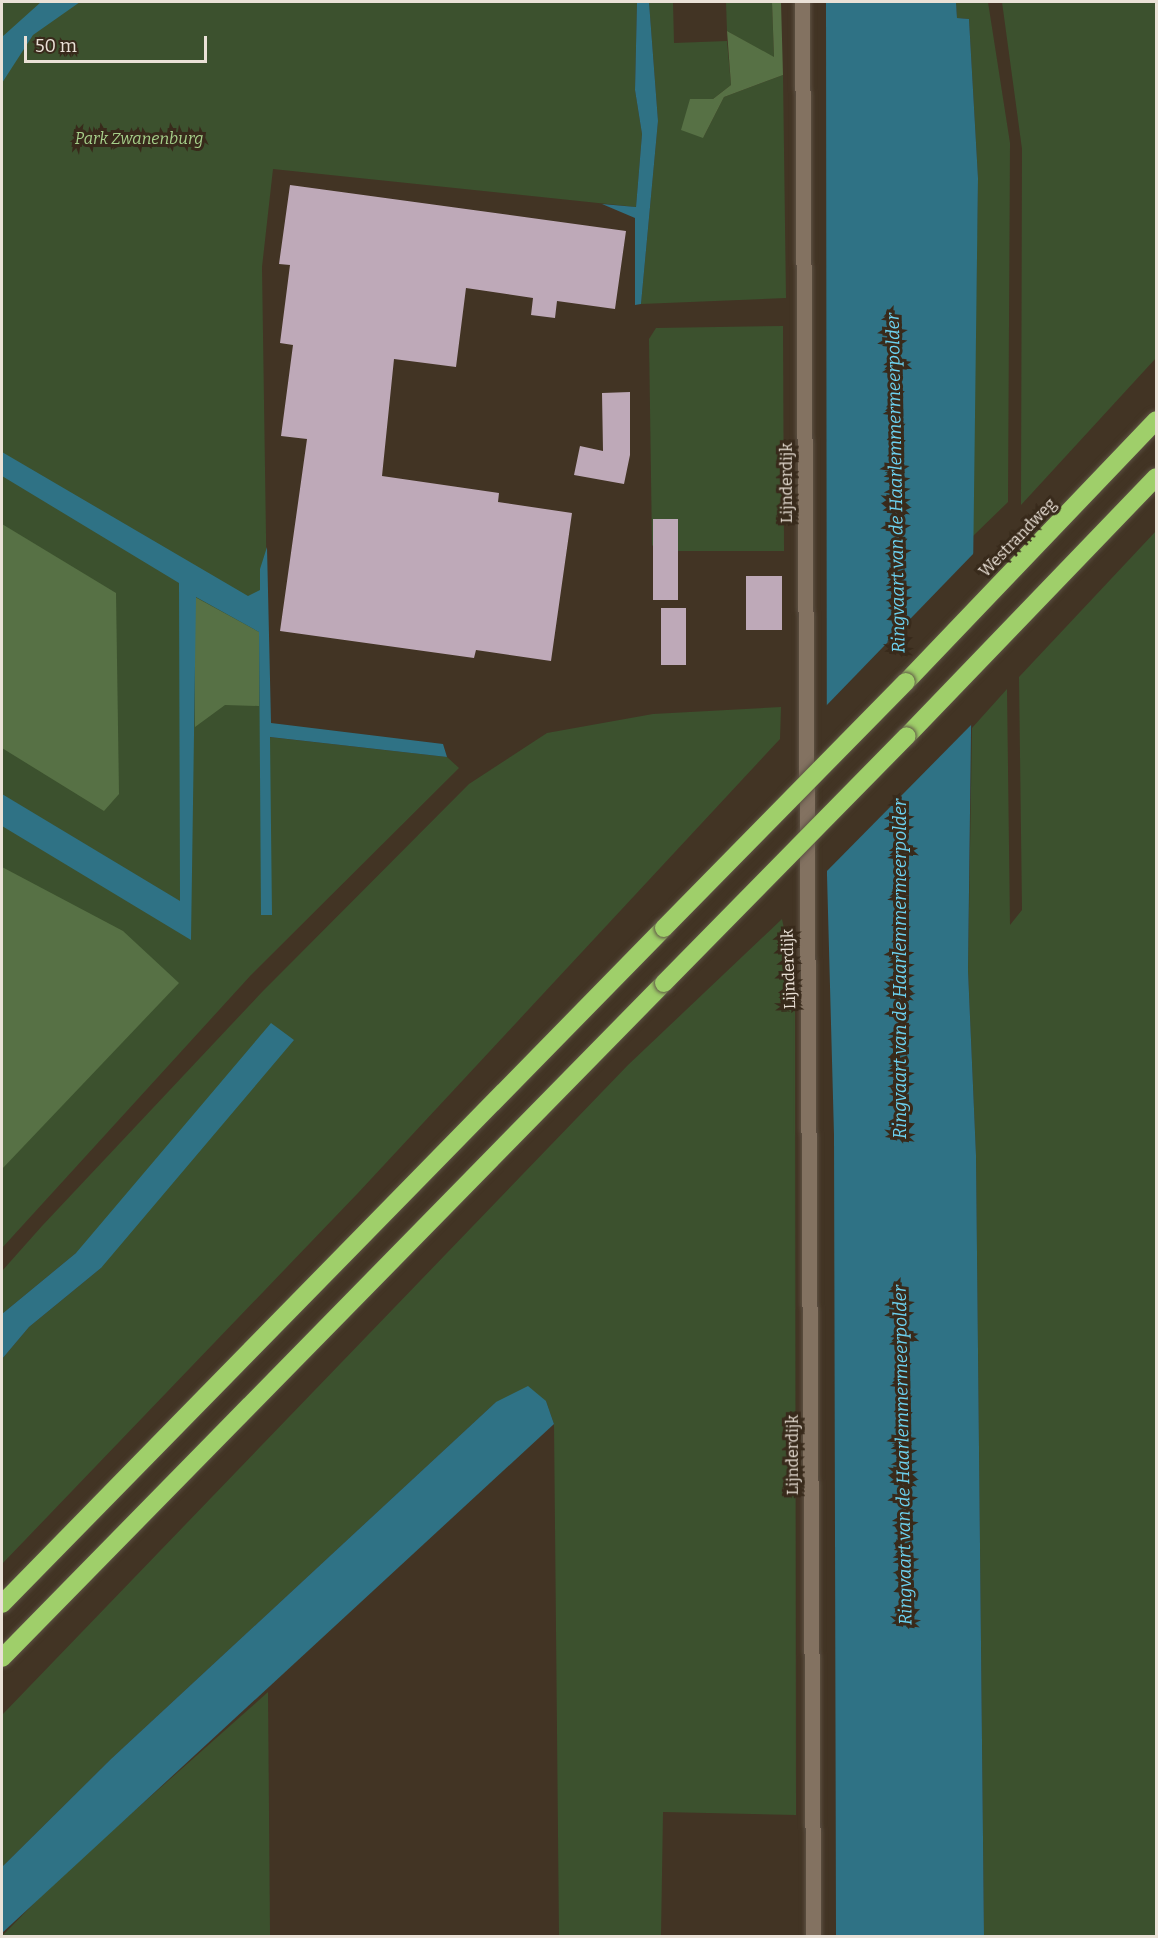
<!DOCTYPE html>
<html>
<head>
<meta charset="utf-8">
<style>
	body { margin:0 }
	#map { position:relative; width:1158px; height:1938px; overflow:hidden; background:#423424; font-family:Bitter,serif }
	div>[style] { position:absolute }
	.green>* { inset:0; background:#3c512e }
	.forest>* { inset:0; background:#577145 }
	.water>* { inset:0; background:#2f7285 }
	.pier>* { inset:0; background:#423424 }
	.building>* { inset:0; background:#bea9b8; transform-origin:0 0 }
	.roads { filter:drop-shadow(0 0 2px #5e5245) drop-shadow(0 0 2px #5e5245) }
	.tertiary>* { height:15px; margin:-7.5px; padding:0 7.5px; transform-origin:7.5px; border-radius:7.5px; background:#837261 }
	.motorway>* { height:18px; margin:-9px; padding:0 9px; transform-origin:9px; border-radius:9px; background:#9fcf6a }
	.bridges { filter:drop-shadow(0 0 2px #5e5245) drop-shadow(0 0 2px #5e5245) }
	.motorway-bridge>* { height:18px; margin:-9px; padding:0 9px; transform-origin:9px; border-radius:9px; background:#9fcf6a }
	span { translate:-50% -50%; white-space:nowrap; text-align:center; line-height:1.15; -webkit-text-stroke:6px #382a1b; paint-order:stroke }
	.park-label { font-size:16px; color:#a6cf8a; font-style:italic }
	.street-label { font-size:16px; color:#eae1d7 }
	.water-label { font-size:18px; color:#6dd2f0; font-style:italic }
	.frame { position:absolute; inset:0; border:3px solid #eae1d7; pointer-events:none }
	.scale { position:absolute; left:24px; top:36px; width:183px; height:27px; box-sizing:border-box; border:3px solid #eae1d7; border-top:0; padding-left:8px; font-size:18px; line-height:21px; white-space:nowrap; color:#eae1d7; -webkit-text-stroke:4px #382a1b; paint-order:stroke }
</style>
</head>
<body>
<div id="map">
	<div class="green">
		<i style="clip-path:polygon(2px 2px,637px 2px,635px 90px,642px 134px,636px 207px,273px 169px,262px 267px,269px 737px,447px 757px,459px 768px,251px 975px,2px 1248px)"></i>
		<i style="clip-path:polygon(649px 2px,673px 2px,674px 43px,727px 41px,731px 85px,713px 99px,703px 138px,724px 97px,783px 75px,786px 298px,641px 304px,658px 121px)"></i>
		<i style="clip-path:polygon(726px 2px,772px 2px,774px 58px,727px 31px)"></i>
		<i style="clip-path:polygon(956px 2px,988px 2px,1010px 143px,1008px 502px,972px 537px,978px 178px,969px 19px,957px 18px)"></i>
		<i style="clip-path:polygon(1002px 2px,1156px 2px,1156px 358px,1021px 505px,1022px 149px)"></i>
		<i style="clip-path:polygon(783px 326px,784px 551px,658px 551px,652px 545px,649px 339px,656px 328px)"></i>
		<i style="clip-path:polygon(1156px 531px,1156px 1936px,984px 1936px,976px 1155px,968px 970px,972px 728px,1007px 689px,1010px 925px,1022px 910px,1019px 677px)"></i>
		<i style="clip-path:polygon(781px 707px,780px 739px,358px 1193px,2px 1564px,2px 1359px,29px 1327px,101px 1268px,76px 1253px,2px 1314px,2px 1271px,42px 1226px,262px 992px,469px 784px,547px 733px,653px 714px)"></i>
		<i style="clip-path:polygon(782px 919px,795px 981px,796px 1815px,663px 1812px,661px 1936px,559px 1936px,554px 1424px,546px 1401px,496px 1402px,111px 1759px,2px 1867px,2px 1715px,628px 1065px)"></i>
		<i style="clip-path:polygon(268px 1692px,270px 1936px,2px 1936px,60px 1877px)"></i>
	</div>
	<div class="forest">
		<i style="clip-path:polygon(772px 2px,781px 2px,783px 75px,724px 97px,703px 138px,681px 130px,690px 99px,713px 99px,731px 85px,727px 31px,774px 57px)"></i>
		<i style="clip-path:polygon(2px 524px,116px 593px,119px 794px,104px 811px,2px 748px)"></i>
		<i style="clip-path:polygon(195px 597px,259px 632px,259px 706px,225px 705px,195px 727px)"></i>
		<i style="clip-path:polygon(2px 867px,123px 931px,179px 983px,2px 1169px)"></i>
	</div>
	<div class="water">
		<i style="clip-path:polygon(41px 2px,80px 2px,33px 35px,2px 83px,2px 37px)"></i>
		<i style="clip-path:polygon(637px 2px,649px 2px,658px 121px,641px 304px,635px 305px,635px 218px,602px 204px,636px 207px,642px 134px,635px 90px)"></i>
		<i style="clip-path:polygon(826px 2px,956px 2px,957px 18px,969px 19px,978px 178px,968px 970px,976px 1155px,984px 1936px,836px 1936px,834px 1135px,827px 875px)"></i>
		<i style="clip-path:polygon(2px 452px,248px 596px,260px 590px,260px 569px,267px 547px,271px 723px,443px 744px,447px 757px,270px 737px,272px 915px,261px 915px,259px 632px,196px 597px,191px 940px,2px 826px,2px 794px,180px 901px,179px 583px,2px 476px)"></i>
		<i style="clip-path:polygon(271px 1023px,294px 1040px,101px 1268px,29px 1327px,2px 1359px,2px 1314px,76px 1253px)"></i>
		<i style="clip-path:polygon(528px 1386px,546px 1401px,554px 1424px,2px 1933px,2px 1867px,111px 1759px,496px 1402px)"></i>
	</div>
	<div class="pier">
		<i style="clip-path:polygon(975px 552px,975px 721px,824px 874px,824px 708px)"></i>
	</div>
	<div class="building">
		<i style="clip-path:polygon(290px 185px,626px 231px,615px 309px,557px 301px,555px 318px,531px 315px,533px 298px,466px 288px,456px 367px,394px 359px,382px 476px,499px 493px,498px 502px,572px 513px,551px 661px,476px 650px,474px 658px,280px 631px,307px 439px,281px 436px,293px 345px,280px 343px,290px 265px,279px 264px)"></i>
		<i style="clip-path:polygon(630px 392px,630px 455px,624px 484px,574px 475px,580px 446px,603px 451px,602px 393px)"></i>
		<i style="left:653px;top:519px;width:25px;height:81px"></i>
		<i style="left:746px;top:576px;width:36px;height:54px"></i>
		<i style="left:661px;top:608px;width:25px;height:57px"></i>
	</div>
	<div class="roads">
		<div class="tertiary">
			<i style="left:802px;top:2px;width:1934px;rotate:89.67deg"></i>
		</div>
		<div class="motorway">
			<i style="left:906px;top:682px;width:362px;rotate:-46.3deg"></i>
			<i style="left:907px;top:736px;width:359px;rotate:-46.1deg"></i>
			<i style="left:2px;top:1604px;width:946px;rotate:-45.6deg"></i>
			<i style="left:2px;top:1658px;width:945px;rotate:-45.56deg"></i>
		</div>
	</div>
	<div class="bridges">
		<div class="motorway-bridge">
			<i style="left:664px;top:928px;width:345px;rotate:-45.5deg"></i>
			<i style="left:664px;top:983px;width:346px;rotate:-45.5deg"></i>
		</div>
	</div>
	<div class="park-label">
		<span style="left:139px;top:139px">Park Zwanenburg</span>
	</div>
	<div class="street-label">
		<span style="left:787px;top:483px;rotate:-90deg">Lijnderdijk</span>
		<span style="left:1018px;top:538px;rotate:-46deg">Westrandweg</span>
		<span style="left:789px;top:969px;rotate:-92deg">Lijnderdijk</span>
		<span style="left:793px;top:1455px;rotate:-90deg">Lijnderdijk</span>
	</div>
	<div class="water-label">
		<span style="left:896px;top:483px;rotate:-91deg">Ringvaart van de Haarlemmermeerpolder</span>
		<span style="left:900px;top:969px;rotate:-90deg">Ringvaart van de Haarlemmermeerpolder</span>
		<span style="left:903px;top:1455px;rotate:-91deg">Ringvaart van de Haarlemmermeerpolder</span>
	</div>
	<div class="frame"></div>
	<div class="scale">50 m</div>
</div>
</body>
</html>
